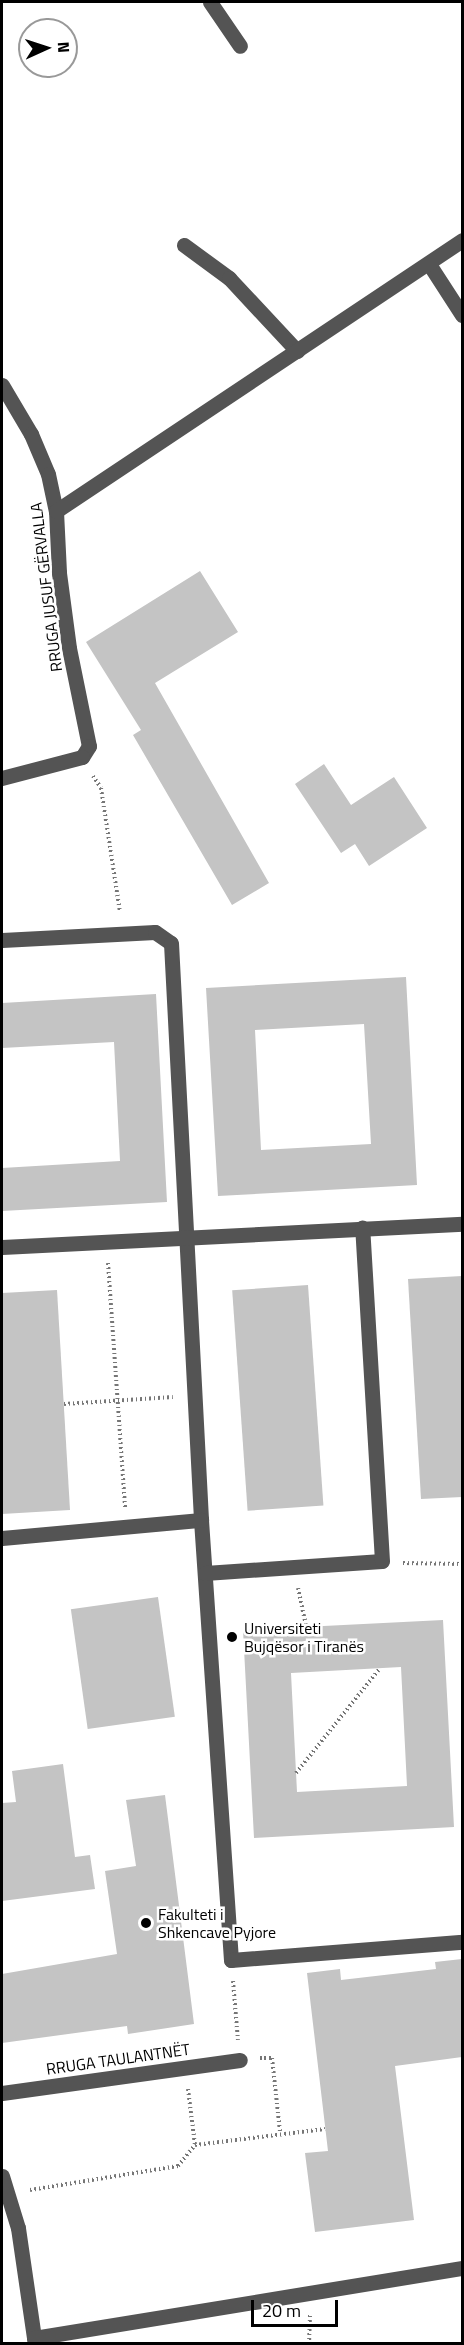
<!DOCTYPE html>
<html>
<head>
<meta charset="utf-8">
<style>
	body { margin:0 }
	#map { position:relative; width:464px; height:2345px; overflow:hidden; background:#fff; font-family:"Titillium Web",sans-serif }
	div>[style] { position:absolute }
	.building>* { inset:0; background:#c4c4c4; transform-origin:0 0 }
	.path>* { height:4px; margin-top:-2px; transform-origin:0; background:repeating-linear-gradient(90deg,#767676 0 1.5px,transparent 0 4.5px) }
	.minor>* { height:15px; margin:-7.5px; padding:0 7.5px; transform-origin:7.5px; border-radius:7.5px; background:#545454 }
	.dots>* { width:16px; height:16px; translate:-50% -50%; box-sizing:border-box; border:3px solid #fff; border-radius:50% }
	span { translate:-50% -50%; white-space:nowrap; text-align:center; line-height:1.15; -webkit-text-stroke:5px #fff; paint-order:stroke }
	.street-label { font-size:16px; color:#000 }
	.poi-label { font-size:16px; color:#000 }
	.left { translate:0 -50%; text-align:left }
	.frame { position:absolute; inset:0; border:3px solid #000; pointer-events:none }
	.north { position:absolute; left:18px; top:18px; width:60px; height:60px; box-sizing:border-box; background:#fff; border:2px solid #999; border-radius:50%; rotate:87deg; font-size:16px; font-weight:700; line-height:24px; text-align:center; color:#000 }
	.north::after { content:''; display:block; margin:auto; width:21px; height:27px; background:#000; clip-path:polygon(50% 0,100% 100%,50% 72%,0 100%) }
	.scale { position:absolute; left:251px; top:2300px; width:87px; height:27px; box-sizing:border-box; border:3px solid #000; border-top:0; padding-left:8px; font-size:18px; line-height:21px; white-space:nowrap; color:#000; -webkit-text-stroke:4px #fff; paint-order:stroke }
</style>
</head>
<body>
<div id="map">
	<div class="building">
		<i style="clip-path:polygon(200px 571px,238px 632px,155px 683px,269px 883px,232px 905px,133px 735px,141px 730px,86px 642px)"></i>
		<i style="clip-path:polygon(324px 764px,351px 805px,394px 777px,427px 828px,369px 866px,355px 844px,341px 853px,295px 784px)"></i>
		<i style="clip-path:polygon(evenodd,406px 977px,417px 1185px,218px 1196px,206px 988px,406px 977px,364px 1024px,371px 1144px,261px 1150px,255px 1030px,364px 1024px)"></i>
		<i style="clip-path:polygon(156px 994px,167px 1202px,2px 1211px,2px 1168px,120px 1161px,114px 1042px,2px 1048px,2px 1003px)"></i>
		<i style="clip-path:polygon(462px 1276px,462px 1497px,421px 1499px,408px 1279px)"></i>
		<i style="left:308px;top:1285px;width:221px;height:76px;rotate:86deg"></i>
		<i style="clip-path:polygon(57px 1290px,70px 1510px,2px 1514px,2px 1293px)"></i>
		<i style="left:158px;top:1597px;width:121px;height:88px;rotate:82deg"></i>
		<i style="clip-path:polygon(evenodd,443px 1620px,454px 1827px,254px 1838px,243px 1630px,443px 1620px,401px 1667px,407px 1786px,297px 1792px,291px 1673px,401px 1667px)"></i>
		<i style="clip-path:polygon(63px 1764px,75px 1857px,90px 1855px,95px 1889px,2px 1901px,2px 1803px,16px 1802px,12px 1771px)"></i>
		<i style="clip-path:polygon(165px 1795px,194px 2024px,128px 2034px,127px 2026px,2px 2043px,2px 1974px,117px 1954px,105px 1871px,136px 1866px,126px 1800px)"></i>
		<i style="clip-path:polygon(462px 1959px,462px 2057px,395px 2066px,414px 2220px,315px 2232px,305px 2153px,328px 2151px,307px 1973px,340px 1969px,341px 1980px,436px 1969px,435px 1962px)"></i>
	</div>
	<div class="path">
		<i style="left:93px;top:776px;width:14px;rotate:56deg"></i>
		<i style="left:101px;top:788px;width:125px;rotate:81.3deg"></i>
		<i style="left:108px;top:1263px;width:245px;rotate:86deg"></i>
		<i style="left:64px;top:1404px;width:109px;rotate:-3.7deg"></i>
		<i style="left:403px;top:1563px;width:59px;rotate:1deg"></i>
		<i style="left:298px;top:1588px;width:40px;rotate:78deg"></i>
		<i style="left:296px;top:1773px;width:134px;rotate:-51.3deg"></i>
		<i style="left:233px;top:1981px;width:59px;rotate:85.2deg"></i>
		<i style="left:260px;top:2058px;width:12px"></i>
		<i style="left:272px;top:2058px;width:74px;rotate:83.8deg"></i>
		<i style="left:188px;top:2089px;width:56px;rotate:82.9deg"></i>
		<i style="left:30px;top:2190px;width:150px;rotate:-9.2deg"></i>
		<i style="left:178px;top:2166px;width:27px;rotate:-51deg"></i>
		<i style="left:195px;top:2145px;width:131px;rotate:-7deg"></i>
		<i style="left:309px;top:2344px;width:29px;rotate:-88deg"></i>
	</div>
	<div class="minor">
		<i style="left:210px;top:2px;width:53px;rotate:55.7deg"></i>
		<i style="left:184px;top:245px;width:56px;rotate:36.3deg"></i>
		<i style="left:229px;top:278px;width:100px;rotate:47deg"></i>
		<i style="left:429px;top:264px;width:61px;rotate:57.1deg"></i>
		<i style="left:2px;top:385px;width:57px;rotate:59.4deg"></i>
		<i style="left:31px;top:434px;width:43px;rotate:67deg"></i>
		<i style="left:48px;top:474px;width:38px;rotate:78deg"></i>
		<i style="left:56px;top:511px;width:62px;rotate:87.2deg"></i>
		<i style="left:59px;top:573px;width:76px;rotate:82.4deg"></i>
		<i style="left:69px;top:648px;width:100px;rotate:78.5deg"></i>
		<i style="left:89px;top:746px;width:13px;rotate:122deg"></i>
		<i style="left:82px;top:757px;width:83px;rotate:165.3deg"></i>
		<i style="left:56px;top:511px;width:488px;rotate:-33.7deg"></i>
		<i style="left:2px;top:940px;width:153px;rotate:-3deg"></i>
		<i style="left:155px;top:932px;width:19px;rotate:35deg"></i>
		<i style="left:171px;top:943px;width:578px;rotate:87.02deg"></i>
		<i style="left:201px;top:1520px;width:441px;rotate:86.1deg"></i>
		<i style="left:231px;top:1960px;width:232px;rotate:-4.5deg"></i>
		<i style="left:2px;top:1247px;width:461px;rotate:-2.9deg"></i>
		<i style="left:2px;top:1538px;width:200px;rotate:-5.2deg"></i>
		<i style="left:205px;top:1573px;width:177px;rotate:-3.9deg"></i>
		<i style="left:382px;top:1561px;width:334px;rotate:-93.4deg"></i>
		<i style="left:2px;top:2093px;width:240px;rotate:-7.9deg"></i>
		<i style="left:2px;top:2176px;width:54px;rotate:72.9deg"></i>
		<i style="left:18px;top:2228px;width:117px;rotate:81.7deg"></i>
		<i style="left:34px;top:2338px;width:434px;rotate:-9.3deg"></i>
	</div>
	<div class="dots">
		<i style="left:232px;top:1637px;background:#000"></i>
		<i style="left:146px;top:1923px;background:#000"></i>
	</div>
	<div class="street-label">
		<span style="left:46px;top:587px;rotate:-97deg">RRUGA JUSUF GËRVALLA</span>
		<span style="left:118px;top:2059px;rotate:-8deg">RRUGA TAULANTNËT</span>
	</div>
	<div class="poi-label">
		<span class="left" style="left:244px;top:1637px">Universiteti<br>Bujqësor i Tiranës</span>
		<span class="left" style="left:158px;top:1923px">Fakulteti i<br>Shkencave Pyjore</span>
	</div>
	<div class="frame"></div>
	<div class="north">N</div>
	<div class="scale">20 m</div>
</div>
</body>
</html>
